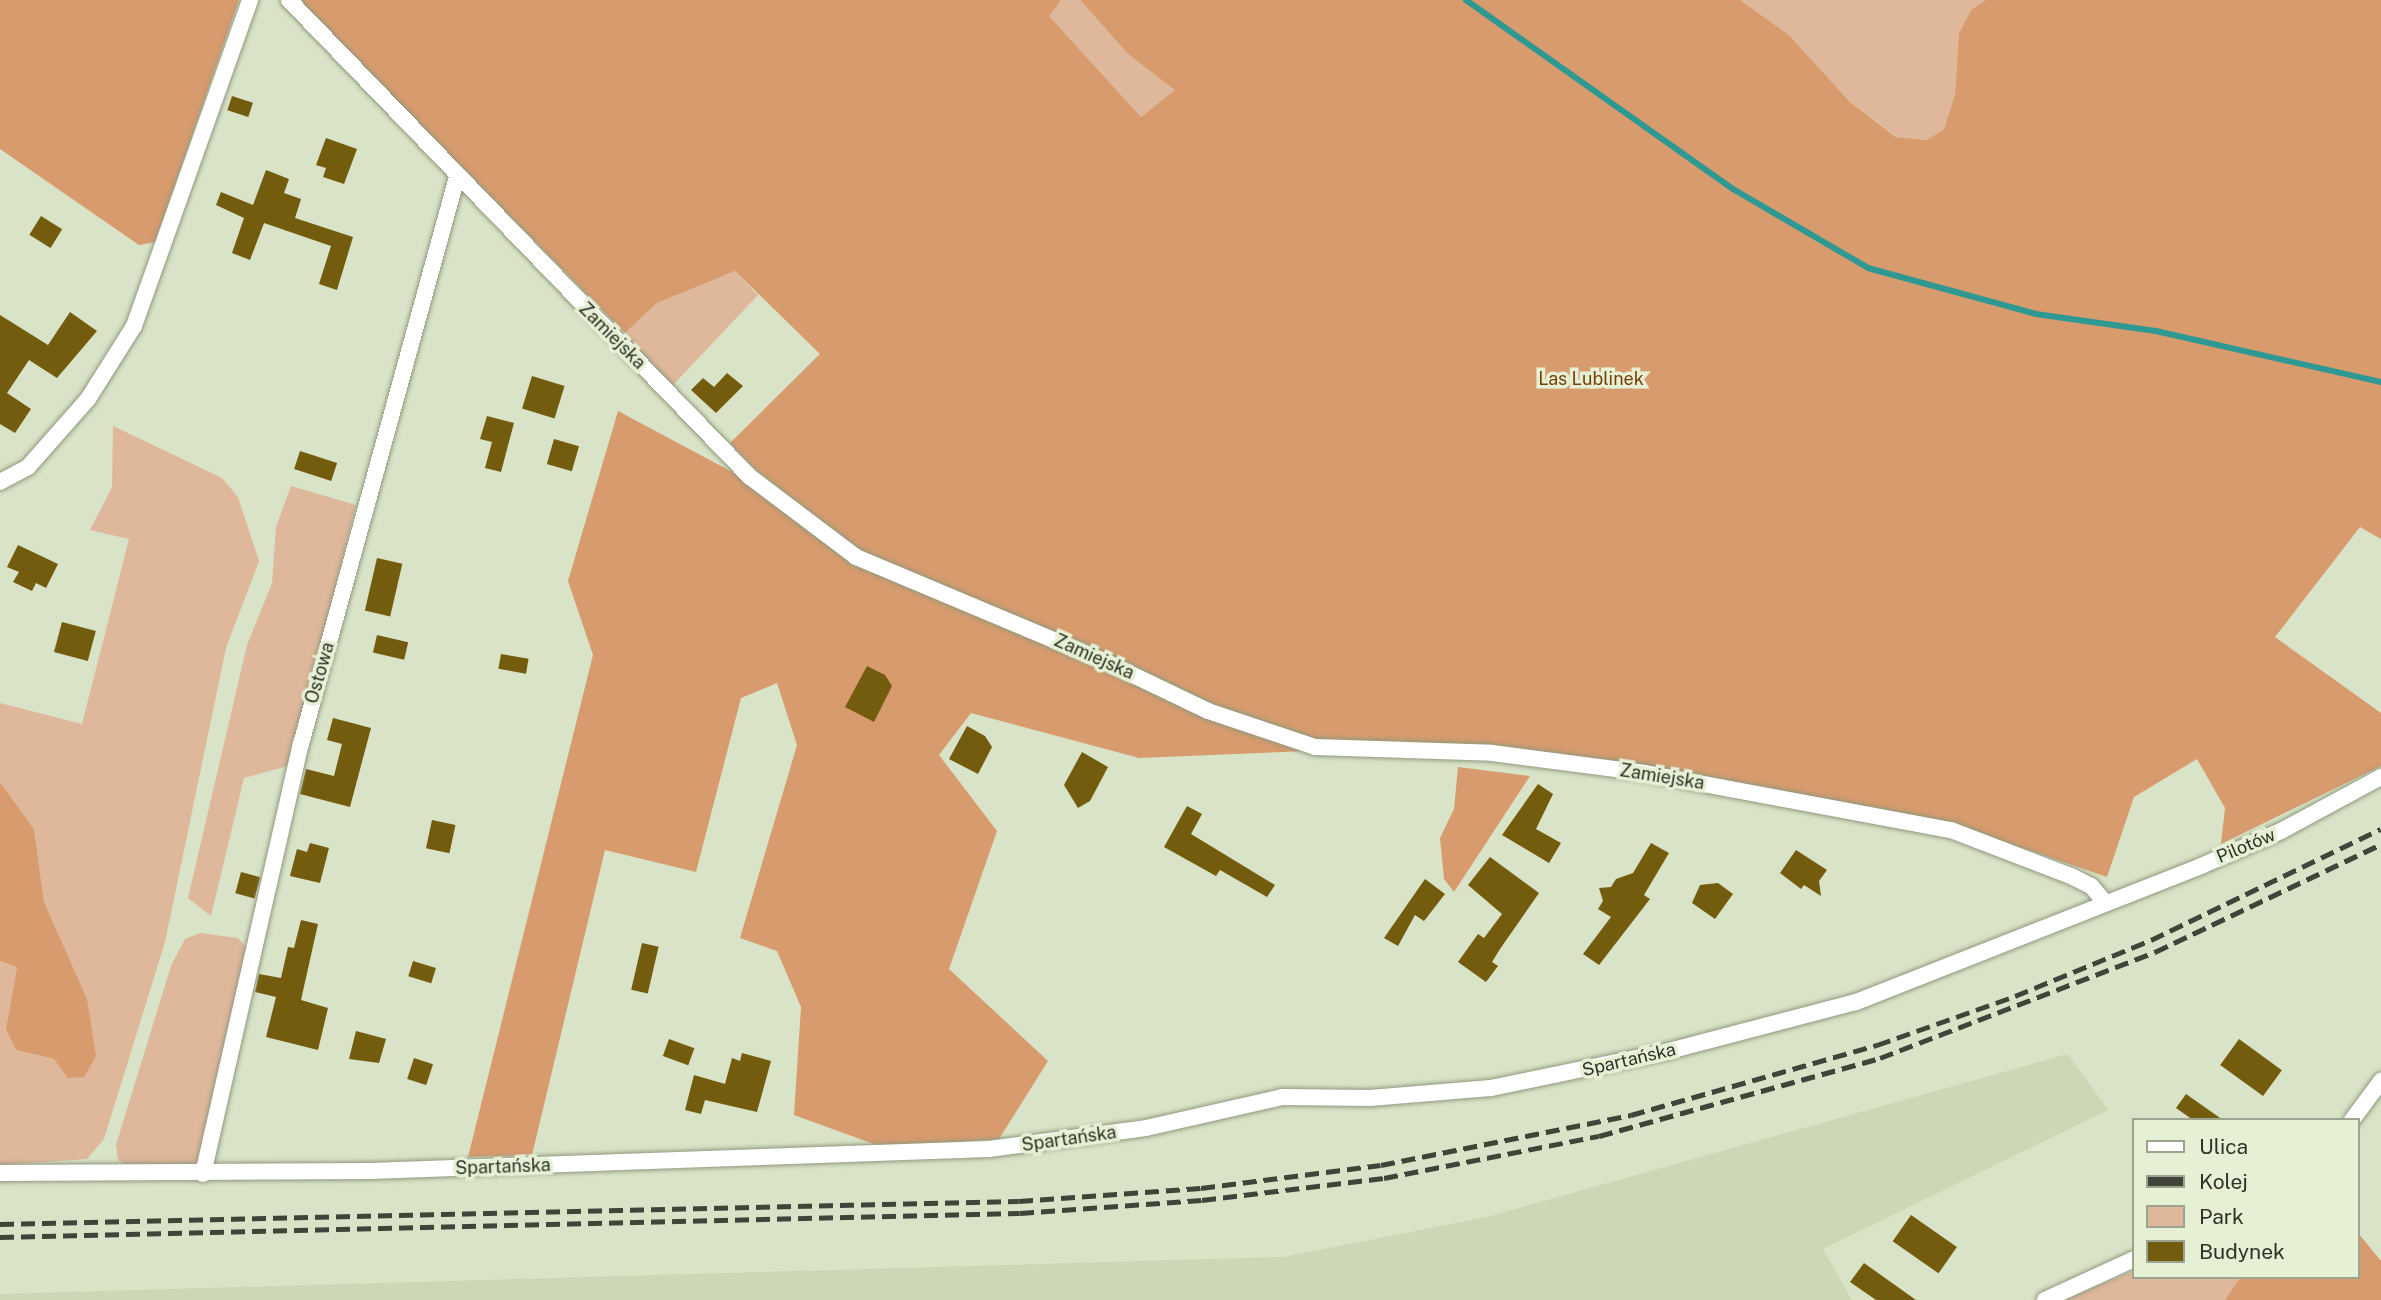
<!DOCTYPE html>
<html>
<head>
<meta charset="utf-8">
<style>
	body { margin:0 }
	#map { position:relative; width:2381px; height:1300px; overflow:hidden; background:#d9e3c7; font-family:"Public Sans",sans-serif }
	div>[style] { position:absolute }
	.built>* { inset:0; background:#cbd7b5 }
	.green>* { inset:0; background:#dfb79b }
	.forest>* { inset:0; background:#d79b6e }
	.stream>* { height:6px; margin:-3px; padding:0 3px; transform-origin:3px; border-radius:3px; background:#2e9893 }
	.building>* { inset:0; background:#735c0d; transform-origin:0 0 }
	.roads { filter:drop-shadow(0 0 2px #8f997f) drop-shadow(0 0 2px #8f997f) }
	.minor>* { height:16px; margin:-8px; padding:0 8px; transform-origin:8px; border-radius:8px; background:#fff }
	.rail>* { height:5px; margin-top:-2.5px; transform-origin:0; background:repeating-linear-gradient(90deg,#414539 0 14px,transparent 0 21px) }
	span { translate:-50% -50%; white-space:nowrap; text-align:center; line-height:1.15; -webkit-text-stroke:7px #e6f0d4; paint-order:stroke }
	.street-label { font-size:18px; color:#2e3228 }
	.park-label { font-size:18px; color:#773f08 }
	.legend { position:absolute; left:2132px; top:1118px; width:228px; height:161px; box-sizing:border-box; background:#e6f0d4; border:2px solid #9ca48f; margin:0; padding:9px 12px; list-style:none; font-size:21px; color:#2e3228 }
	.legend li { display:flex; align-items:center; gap:14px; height:35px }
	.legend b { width:35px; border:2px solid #9ca48f }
</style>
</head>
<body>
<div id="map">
	<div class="built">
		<i style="clip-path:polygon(2068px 1054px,2108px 1110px,1823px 1249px,1852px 1300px,0 1300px,0 1294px,1283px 1257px,1487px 1217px)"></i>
	</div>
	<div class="green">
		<i style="clip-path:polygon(1061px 0,1080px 0,1128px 54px,1176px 90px,1141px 117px,1048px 15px)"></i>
		<i style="clip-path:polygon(1740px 0,1986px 0,1971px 10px,1959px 33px,1955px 94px,1944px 129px,1927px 140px,1897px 137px,1850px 102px,1789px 35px)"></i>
		<i style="clip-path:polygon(735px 271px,758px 295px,672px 386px,625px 333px,657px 303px)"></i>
		<i style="clip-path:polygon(113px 426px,222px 478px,238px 497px,259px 561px,226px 648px,165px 942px,104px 1139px,87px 1159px,0 1165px,0 961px,17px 967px,6px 1029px,16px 1050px,54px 1059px,87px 999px,44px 902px,34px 829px,0 782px,0 703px,82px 724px,129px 539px,90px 530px,112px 487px)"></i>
		<i style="clip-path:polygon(291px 486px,356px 505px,291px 765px,244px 778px,211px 916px,188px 898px,247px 645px,272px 583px,276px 527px)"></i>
		<i style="clip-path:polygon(200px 933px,238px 938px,248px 950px,201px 1155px,195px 1167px,130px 1167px,118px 1160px,116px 1145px,171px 966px,185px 939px)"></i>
		<i style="clip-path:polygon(2134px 1271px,2134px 1277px,2253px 1277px,2238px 1300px,2062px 1300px)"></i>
	</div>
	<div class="forest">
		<i style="clip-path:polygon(0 0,239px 0,155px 242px,139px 245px,0 149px)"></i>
		<i style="clip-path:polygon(298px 0,1061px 0,1049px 16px,1141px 117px,1175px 90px,1128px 54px,1080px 0,1740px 0,1789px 35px,1850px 102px,1896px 137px,1927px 140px,1944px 129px,1955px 94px,1959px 33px,1971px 10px,1986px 0,2381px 0,2381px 539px,2360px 527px,2275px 637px,2381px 713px,2381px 766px,2221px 844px,2225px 808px,2197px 759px,2134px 797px,2107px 877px,1949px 823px,1492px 745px,1314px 740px,1211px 708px,861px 552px,755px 469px,730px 443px,820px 354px,735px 271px,657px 303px,625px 333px)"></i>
		<i style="clip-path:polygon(618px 411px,736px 474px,854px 562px,1306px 751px,1139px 758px,971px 713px,939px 755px,997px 831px,949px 969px,1048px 1061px,999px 1139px,882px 1147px,794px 1115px,801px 1007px,777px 951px,740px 938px,797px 745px,777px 683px,741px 698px,696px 872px,605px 850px,532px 1155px,468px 1157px,593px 655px,568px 581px)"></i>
		<i style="clip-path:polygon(1458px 767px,1530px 776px,1454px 892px,1444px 879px,1440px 838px,1454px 809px)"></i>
		<i style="clip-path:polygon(0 782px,34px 829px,44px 902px,87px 999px,96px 1056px,84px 1077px,68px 1078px,54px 1059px,16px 1050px,6px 1029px,17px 967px,0 961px)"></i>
		<i style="clip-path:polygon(2358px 1233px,2381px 1261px,2381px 1300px,2225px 1300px,2241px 1277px,2358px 1277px)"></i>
	</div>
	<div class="stream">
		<i style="left:1466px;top:0;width:327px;rotate:35.3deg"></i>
		<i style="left:1733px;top:189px;width:156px;rotate:30.3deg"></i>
		<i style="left:1868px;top:268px;width:174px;rotate:15.3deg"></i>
		<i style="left:2036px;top:314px;width:121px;rotate:8.1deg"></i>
		<i style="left:2156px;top:331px;width:231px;rotate:12.8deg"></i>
	</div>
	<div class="building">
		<i style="left:232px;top:96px;width:22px;height:15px;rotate:18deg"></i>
		<i style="clip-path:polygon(326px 138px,357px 149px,344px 184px,323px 177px,326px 168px,316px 165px)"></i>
		<i style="clip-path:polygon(266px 170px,289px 179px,284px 193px,301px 199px,295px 218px,353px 237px,337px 290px,319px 284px,331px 246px,264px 223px,250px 260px,232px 253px,244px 218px,216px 205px,221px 192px,253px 205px)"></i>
		<i style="left:41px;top:216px;width:25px;height:22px;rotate:32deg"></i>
		<i style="clip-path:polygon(70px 312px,97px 331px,57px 378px,29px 360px,7px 393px,31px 409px,15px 433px,0 424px,0 315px,48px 345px)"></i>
		<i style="clip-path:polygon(727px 373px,743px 386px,716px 413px,691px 390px,703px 378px,714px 387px)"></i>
		<i style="left:532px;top:376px;width:34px;height:34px;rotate:17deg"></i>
		<i style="clip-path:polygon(487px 416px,514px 423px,501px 472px,485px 468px,492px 442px,480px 439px)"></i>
		<i style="left:554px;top:439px;width:26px;height:26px;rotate:16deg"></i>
		<i style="left:300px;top:451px;width:39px;height:19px;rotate:18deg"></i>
		<i style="clip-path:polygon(18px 545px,58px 564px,46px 588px,36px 583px,32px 591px,13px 582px,19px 572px,7px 567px)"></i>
		<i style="left:377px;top:558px;width:26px;height:54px;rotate:13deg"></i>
		<i style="left:62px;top:622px;width:35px;height:31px;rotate:15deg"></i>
		<i style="left:377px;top:635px;width:32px;height:18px;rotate:13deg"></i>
		<i style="left:501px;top:654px;width:28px;height:15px;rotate:10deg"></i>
		<i style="clip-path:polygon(867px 666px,885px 675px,892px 686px,874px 722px,845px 707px)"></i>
		<i style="clip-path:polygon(333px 718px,371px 728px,350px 807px,300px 794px,306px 769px,334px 776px,342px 744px,327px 740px)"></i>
		<i style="clip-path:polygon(967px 726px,985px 736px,992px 747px,978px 774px,949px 759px)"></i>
		<i style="clip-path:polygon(1082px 752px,1108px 767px,1090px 801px,1078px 808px,1064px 785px)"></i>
		<i style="clip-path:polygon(1538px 784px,1553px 794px,1536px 829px,1561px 843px,1549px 863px,1502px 835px)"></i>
		<i style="clip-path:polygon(1187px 806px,1202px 814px,1191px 834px,1275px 885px,1267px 897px,1220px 870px,1216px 876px,1164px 847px)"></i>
		<i style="left:432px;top:820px;width:24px;height:29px;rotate:12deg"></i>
		<i style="clip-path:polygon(310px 843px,329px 848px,320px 883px,290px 876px,297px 849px,307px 852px)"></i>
		<i style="clip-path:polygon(1651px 843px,1669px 853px,1644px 895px,1650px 899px,1599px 965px,1583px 954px,1611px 917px,1598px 909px,1603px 901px,1599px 888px,1611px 887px,1616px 879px,1633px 873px)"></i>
		<i style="clip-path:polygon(1796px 850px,1827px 870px,1819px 881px,1821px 896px,1804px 885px,1801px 889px,1780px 873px)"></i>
		<i style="clip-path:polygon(1490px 857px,1539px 893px,1500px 949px,1492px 962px,1498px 966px,1486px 982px,1458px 962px,1478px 934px,1484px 938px,1502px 914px,1468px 885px)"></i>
		<i style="left:241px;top:872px;width:20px;height:22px;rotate:15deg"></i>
		<i style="clip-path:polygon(1425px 879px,1445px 894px,1424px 921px,1415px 915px,1398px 946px,1384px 938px)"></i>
		<i style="clip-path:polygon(1718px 883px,1733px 894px,1715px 919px,1692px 903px,1700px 885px)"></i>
		<i style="clip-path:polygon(301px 920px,318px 924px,301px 1000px,328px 1008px,318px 1050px,266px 1037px,276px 997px,255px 992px,259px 974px,281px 978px,288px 947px,294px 948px)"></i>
		<i style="left:642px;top:943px;width:17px;height:48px;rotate:13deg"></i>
		<i style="left:413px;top:961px;width:24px;height:16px;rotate:17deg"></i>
		<i style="clip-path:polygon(356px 1031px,386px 1039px,379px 1063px,349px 1059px)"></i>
		<i style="left:669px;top:1039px;width:27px;height:18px;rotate:20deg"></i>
		<i style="left:2239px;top:1039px;width:53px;height:32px;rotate:36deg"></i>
		<i style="clip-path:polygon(742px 1053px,771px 1061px,757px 1112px,705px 1100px,701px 1114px,685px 1110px,694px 1075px,725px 1084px,732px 1058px,740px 1061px)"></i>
		<i style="left:414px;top:1058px;width:20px;height:22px;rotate:18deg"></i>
		<i style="clip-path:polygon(2186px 1094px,2223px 1120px,2193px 1120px,2176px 1108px)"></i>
		<i style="left:1911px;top:1215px;width:56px;height:32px;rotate:35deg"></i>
		<i style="clip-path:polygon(1864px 1263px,1916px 1300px,1876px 1300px,1850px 1282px)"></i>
	</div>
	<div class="roads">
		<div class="minor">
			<i style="left:289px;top:0;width:663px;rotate:45.98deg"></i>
			<i style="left:750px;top:477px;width:133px;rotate:37deg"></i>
			<i style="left:856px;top:557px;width:273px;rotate:22.8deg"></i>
			<i style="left:1108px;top:663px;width:111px;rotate:25.6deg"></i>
			<i style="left:1208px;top:711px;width:113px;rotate:18.6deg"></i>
			<i style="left:1315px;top:747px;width:177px;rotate:1.9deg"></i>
			<i style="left:1492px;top:753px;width:154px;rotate:7.4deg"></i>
			<i style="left:1645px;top:773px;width:311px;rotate:10.6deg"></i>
			<i style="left:1951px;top:830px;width:129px;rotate:21deg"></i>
			<i style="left:2071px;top:876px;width:22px;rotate:27deg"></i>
			<i style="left:2091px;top:886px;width:21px;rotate:49deg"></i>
			<i style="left:0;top:482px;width:32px;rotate:-28deg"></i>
			<i style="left:28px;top:467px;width:91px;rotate:-48.6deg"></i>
			<i style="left:88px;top:399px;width:86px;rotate:-57.8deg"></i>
			<i style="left:134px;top:326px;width:346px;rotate:-70.4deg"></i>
			<i style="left:2352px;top:1120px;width:49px;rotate:-53.4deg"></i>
			<i style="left:0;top:1173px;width:370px;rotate:-0.3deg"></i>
			<i style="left:370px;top:1171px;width:619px;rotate:-2.04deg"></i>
			<i style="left:989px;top:1149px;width:158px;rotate:-7.6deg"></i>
			<i style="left:1146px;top:1128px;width:139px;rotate:-12.8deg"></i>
			<i style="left:1282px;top:1097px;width:88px;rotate:0.7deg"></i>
			<i style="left:1370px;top:1098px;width:121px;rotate:-4.7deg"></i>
			<i style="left:1491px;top:1088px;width:182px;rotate:-11.7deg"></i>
			<i style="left:1669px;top:1051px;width:193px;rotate:-14.7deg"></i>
			<i style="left:1856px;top:1002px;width:371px;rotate:-21.5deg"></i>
			<i style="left:2201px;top:866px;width:87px;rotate:-23.6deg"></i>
			<i style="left:2281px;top:831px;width:114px;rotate:-28.4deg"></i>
			<i style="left:203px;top:1174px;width:441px;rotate:-77.2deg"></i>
			<i style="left:301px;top:744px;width:588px;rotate:-74.62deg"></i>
			<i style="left:2045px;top:1300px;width:98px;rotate:-24.7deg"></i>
		</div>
	</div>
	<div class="rail">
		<i style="left:0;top:1224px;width:1019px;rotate:-1.29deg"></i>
		<i style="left:1019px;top:1201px;width:182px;rotate:-4.1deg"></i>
		<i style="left:1201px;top:1188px;width:181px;rotate:-7.3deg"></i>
		<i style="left:1381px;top:1165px;width:255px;rotate:-11.3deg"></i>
		<i style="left:1631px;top:1115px;width:256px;rotate:-15.9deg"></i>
		<i style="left:1877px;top:1045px;width:146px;rotate:-19.5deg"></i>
		<i style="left:2015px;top:996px;width:147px;rotate:-22.4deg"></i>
		<i style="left:2151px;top:940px;width:255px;rotate:-25.8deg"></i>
		<i style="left:0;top:1237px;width:1020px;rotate:-1.35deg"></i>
		<i style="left:1020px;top:1213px;width:182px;rotate:-4.1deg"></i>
		<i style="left:1202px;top:1200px;width:183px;rotate:-6.9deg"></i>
		<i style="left:1384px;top:1178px;width:219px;rotate:-11.1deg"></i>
		<i style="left:1599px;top:1136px;width:292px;rotate:-15.5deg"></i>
		<i style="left:1880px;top:1058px;width:295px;rotate:-21.1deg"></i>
		<i style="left:2155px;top:952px;width:250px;rotate:-25.5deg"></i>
	</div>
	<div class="street-label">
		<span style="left:612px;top:336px;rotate:45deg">Zamiejska</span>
		<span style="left:1094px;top:657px;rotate:24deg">Zamiejska</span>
		<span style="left:320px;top:673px;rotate:-74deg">Ostowa</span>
		<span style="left:1662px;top:777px;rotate:9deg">Zamiejska</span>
		<span style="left:2246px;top:846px;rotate:-23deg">Pilotów</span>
		<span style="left:1629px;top:1060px;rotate:-13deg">Spartańska</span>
		<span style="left:1069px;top:1139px;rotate:-8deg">Spartańska</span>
		<span style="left:503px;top:1167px;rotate:-2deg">Spartańska</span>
	</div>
	<div class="park-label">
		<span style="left:1591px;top:379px">Las Lublinek</span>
	</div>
	<ul class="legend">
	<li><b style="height:9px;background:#fff"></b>Ulica</li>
	<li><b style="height:9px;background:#414539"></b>Kolej</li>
	<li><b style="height:19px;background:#dfb79b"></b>Park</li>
	<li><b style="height:19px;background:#735c0d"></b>Budynek</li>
	</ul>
</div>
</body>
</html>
